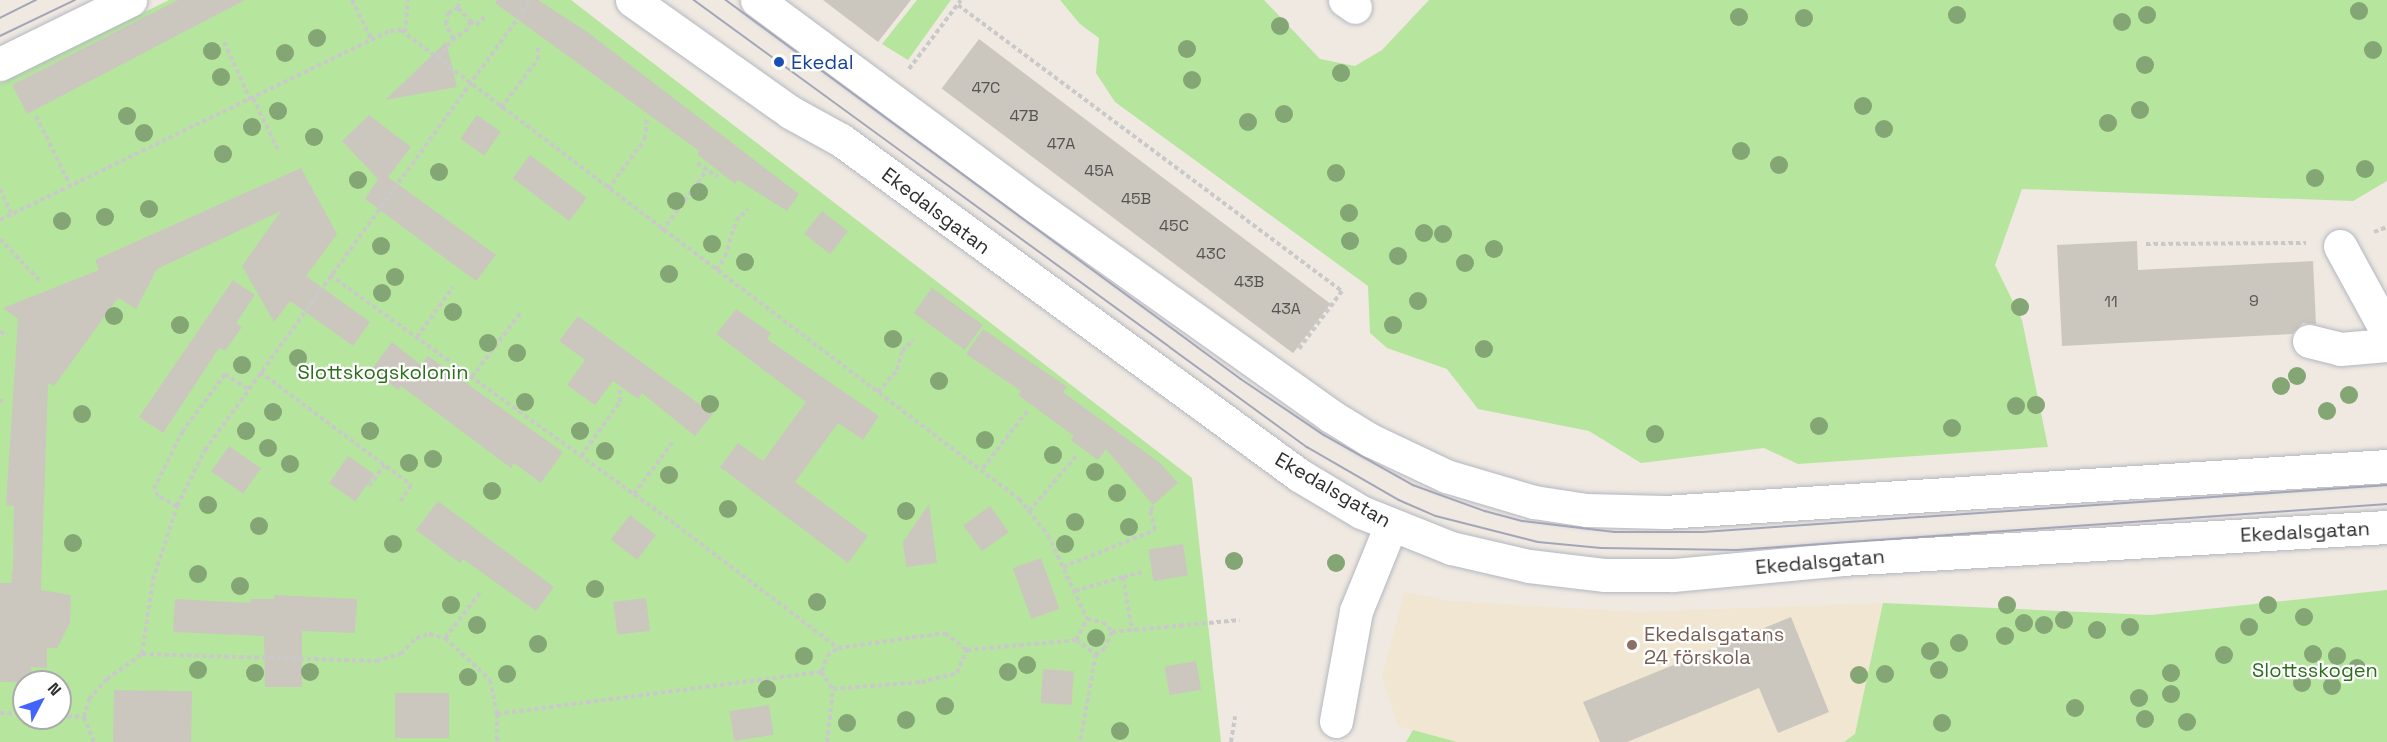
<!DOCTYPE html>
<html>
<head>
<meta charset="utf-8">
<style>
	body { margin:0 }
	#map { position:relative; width:2387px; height:742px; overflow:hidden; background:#efe9e1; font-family:"Space Grotesk",sans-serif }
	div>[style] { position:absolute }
	.education>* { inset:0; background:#f0e6d1 }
	.green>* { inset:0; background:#b6e59e }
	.building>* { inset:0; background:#cbc7bf; transform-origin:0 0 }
	.path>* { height:4px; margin-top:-2px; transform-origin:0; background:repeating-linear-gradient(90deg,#c9c9c9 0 4.5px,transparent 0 7.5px) }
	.roads { filter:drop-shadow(0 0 2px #b4b7c1) drop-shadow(0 0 2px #b4b7c1) }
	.minor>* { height:33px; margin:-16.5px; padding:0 16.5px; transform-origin:16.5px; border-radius:16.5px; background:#fff }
	.tram>* { height:1.5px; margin:-0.75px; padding:0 0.75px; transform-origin:0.75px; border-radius:0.75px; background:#a3a6b8 }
	.trees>* { width:18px; height:18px; margin:-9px; border-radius:50%; background:#84a574 }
	.dots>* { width:16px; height:16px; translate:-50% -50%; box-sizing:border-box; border:3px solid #fff; border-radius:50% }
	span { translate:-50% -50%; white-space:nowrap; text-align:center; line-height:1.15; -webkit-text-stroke:4.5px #fff; paint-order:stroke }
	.number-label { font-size:16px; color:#555452 }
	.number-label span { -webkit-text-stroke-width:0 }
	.transit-label { font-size:20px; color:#164399 }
	.left { translate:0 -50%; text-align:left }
	.street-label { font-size:20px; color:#2e2e2e }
	.park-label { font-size:20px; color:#2c6e1b }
	.education-label { font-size:20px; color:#785e54 }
	.north { position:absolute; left:12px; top:670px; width:60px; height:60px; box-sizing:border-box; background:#fff; border:2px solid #ababab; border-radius:50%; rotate:49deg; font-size:16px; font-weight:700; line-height:24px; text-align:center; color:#2e2e2e }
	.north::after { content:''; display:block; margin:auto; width:21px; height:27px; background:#4264fb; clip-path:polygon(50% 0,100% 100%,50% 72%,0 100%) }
</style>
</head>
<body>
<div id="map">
	<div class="education">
		<i style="clip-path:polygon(1404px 592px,1451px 601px,1639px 612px,1883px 603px,1855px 734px,1844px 742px,1457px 742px,1398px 726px,1382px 677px)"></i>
	</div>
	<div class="green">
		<i style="clip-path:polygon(evenodd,169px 0,571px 0,1192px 478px,1221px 742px,0 742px,0 83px,169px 0,24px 682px,60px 682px,60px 718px,24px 718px,24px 682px)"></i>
		<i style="clip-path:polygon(917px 0,951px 0,908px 60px,882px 44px)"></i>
		<i style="clip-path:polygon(1060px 0,1264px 0,1320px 59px,1355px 66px,1382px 50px,1429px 0,2387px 0,2387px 181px,2353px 201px,2022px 189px,1995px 265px,2022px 320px,2048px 447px,1798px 464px,1764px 448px,1641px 463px,1589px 431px,1478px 409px,1447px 369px,1387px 348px,1370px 333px,1368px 286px,1115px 102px,1096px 73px,1099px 38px,1080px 24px)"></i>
		<i style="clip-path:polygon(2387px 590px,2387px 742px,1844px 742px,1855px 734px,1883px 603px,2150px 615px)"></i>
		<i style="clip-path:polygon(1413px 730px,1457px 742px,1396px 742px,1406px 742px)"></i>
	</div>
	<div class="building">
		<i style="clip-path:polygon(178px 0,245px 0,27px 114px,12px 85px)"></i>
		<i style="clip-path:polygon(497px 0,538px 0,586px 31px,799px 194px,787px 211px,738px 180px,735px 184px,697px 154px,699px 151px,495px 3px)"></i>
		<i style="clip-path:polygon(823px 0,911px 0,878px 42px)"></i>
		<i style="left:979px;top:39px;width:440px;height:62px;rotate:37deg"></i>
		<i style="clip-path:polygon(446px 42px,457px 87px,385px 100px)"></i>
		<i style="clip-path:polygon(369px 115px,411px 147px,388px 177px,496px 255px,476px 281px,365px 199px,378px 179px,342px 141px)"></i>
		<i style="left:477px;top:115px;width:29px;height:29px;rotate:35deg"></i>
		<i style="left:530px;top:155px;width:71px;height:29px;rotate:37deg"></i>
		<i style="clip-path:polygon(301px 168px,337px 234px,306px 276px,370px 322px,353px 346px,290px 301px,274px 322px,242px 266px,281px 211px,157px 269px,136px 309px,118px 298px,54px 386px,48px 383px,41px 590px,71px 595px,70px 623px,57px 648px,47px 648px,47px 668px,31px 667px,31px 682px,0 682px,0 583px,11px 583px,13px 566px,14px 506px,6px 505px,18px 319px,3px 308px,99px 270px,95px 260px)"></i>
		<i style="left:822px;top:211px;width:33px;height:29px;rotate:38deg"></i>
		<i style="clip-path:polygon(2137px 241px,2138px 270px,2313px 261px,2316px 324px,2303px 323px,2292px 334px,2062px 346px,2057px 245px)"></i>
		<i style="clip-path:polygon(233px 280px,255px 295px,236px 323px,242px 327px,225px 351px,219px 348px,163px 433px,139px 417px)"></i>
		<i style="left:932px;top:288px;width:63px;height:31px;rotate:36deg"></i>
		<i style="clip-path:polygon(736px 309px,771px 333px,767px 339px,879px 416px,863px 440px,838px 423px,795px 482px,868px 536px,848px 563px,720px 467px,738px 443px,763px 461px,806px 402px,716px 334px)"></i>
		<i style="clip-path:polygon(578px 316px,713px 414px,695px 436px,642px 393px,638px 399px,613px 381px,595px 405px,567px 385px,585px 360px,559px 341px)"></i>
		<i style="clip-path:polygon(983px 329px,1067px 387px,1063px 392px,1160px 463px,1178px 483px,1153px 505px,1106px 449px,1098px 460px,1071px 440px,1074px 436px,1018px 395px,1021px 391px,966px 354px)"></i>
		<i style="clip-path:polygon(392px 342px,421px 365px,428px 356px,563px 452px,541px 483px,514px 463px,511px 468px,401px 386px,398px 390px,372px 369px)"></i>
		<i style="left:229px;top:446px;width:39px;height:31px;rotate:35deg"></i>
		<i style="left:348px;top:456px;width:32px;height:33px;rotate:35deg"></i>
		<i style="clip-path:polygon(438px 501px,554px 587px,536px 611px,463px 559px,460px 563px,416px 530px)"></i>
		<i style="clip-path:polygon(929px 504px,937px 563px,906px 567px,903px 542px)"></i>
		<i style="left:990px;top:506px;width:32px;height:33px;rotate:54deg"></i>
		<i style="left:630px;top:515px;width:33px;height:31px;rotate:38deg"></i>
		<i style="left:1183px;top:544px;width:32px;height:35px;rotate:81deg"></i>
		<i style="left:1041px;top:558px;width:54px;height:30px;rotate:70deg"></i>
		<i style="clip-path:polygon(275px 595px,357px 599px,355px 633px,302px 631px,302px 687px,265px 687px,264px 636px,173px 632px,175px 599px,250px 603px,250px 599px,274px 599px)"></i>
		<i style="left:646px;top:598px;width:33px;height:33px;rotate:83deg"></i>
		<i style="clip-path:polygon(1791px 617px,1829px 712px,1778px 733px,1759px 688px,1627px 742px,1600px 742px,1583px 702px)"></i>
		<i style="left:1196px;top:661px;width:29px;height:32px;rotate:80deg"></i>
		<i style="left:1043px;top:669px;width:31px;height:34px;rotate:4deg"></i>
		<i style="left:114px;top:690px;width:78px;height:52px;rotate:1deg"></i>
		<i style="left:395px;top:693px;width:54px;height:45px"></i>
		<i style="left:769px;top:705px;width:30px;height:40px;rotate:81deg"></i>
	</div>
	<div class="path">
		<i style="left:352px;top:0;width:45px;rotate:63.4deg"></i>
		<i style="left:958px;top:5px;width:479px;rotate:36.7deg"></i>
		<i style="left:1342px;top:291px;width:72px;rotate:126.6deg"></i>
		<i style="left:458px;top:8px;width:8px;rotate:-83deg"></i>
		<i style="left:470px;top:21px;width:7px;rotate:34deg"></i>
		<i style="left:476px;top:25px;width:15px;rotate:-42deg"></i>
		<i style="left:405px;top:32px;width:32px;rotate:-85deg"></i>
		<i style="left:224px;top:42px;width:63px;rotate:65.5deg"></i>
		<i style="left:438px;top:58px;width:24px;rotate:-52deg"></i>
		<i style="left:453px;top:39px;width:17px;rotate:-115deg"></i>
		<i style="left:446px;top:24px;width:11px;rotate:-80deg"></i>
		<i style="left:448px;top:13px;width:11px;rotate:-27deg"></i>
		<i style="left:458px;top:8px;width:18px;rotate:47deg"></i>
		<i style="left:470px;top:21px;width:8px;rotate:104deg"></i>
		<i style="left:468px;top:29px;width:18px;rotate:146deg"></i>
		<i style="left:909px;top:69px;width:86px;rotate:-53deg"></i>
		<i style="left:253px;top:98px;width:58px;rotate:64.3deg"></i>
		<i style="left:501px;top:108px;width:61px;rotate:-52.9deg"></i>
		<i style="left:538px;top:59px;width:11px;rotate:-90deg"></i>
		<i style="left:36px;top:116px;width:77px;rotate:63.8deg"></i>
		<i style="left:697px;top:163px;width:25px;rotate:34deg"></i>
		<i style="left:0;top:189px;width:26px;rotate:65deg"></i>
		<i style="left:608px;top:189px;width:62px;rotate:-53.5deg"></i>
		<i style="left:645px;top:139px;width:21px;rotate:-85deg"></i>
		<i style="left:0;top:220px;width:433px;rotate:-25.9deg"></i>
		<i style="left:390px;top:31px;width:11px;rotate:-5deg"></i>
		<i style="left:401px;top:30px;width:776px;rotate:37.19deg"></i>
		<i style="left:1019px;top:499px;width:46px;rotate:51.1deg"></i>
		<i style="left:1048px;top:535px;width:93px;rotate:65.1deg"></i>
		<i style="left:1087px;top:619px;width:16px;rotate:11deg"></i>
		<i style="left:1103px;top:622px;width:13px;rotate:48deg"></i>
		<i style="left:1112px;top:632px;width:17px;rotate:114deg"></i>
		<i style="left:1105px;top:648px;width:11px;rotate:146deg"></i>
		<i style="left:1096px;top:654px;width:89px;rotate:100.3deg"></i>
		<i style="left:662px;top:231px;width:76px;rotate:-53.6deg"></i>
		<i style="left:2374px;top:232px;width:14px;rotate:-21deg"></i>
		<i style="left:0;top:239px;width:58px;rotate:46.4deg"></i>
		<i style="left:2146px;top:244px;width:160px;rotate:-0.4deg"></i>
		<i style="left:716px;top:270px;width:16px;rotate:-55deg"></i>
		<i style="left:725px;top:257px;width:38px;rotate:-73deg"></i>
		<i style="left:736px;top:221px;width:17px;rotate:-45deg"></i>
		<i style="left:330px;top:275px;width:427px;rotate:35.8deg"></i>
		<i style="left:676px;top:525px;width:203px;rotate:37.2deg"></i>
		<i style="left:0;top:332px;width:8px;rotate:14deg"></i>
		<i style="left:417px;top:337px;width:62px;rotate:-54.2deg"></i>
		<i style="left:260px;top:372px;width:189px;rotate:36.8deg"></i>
		<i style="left:411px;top:485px;width:20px;rotate:123deg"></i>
		<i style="left:472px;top:377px;width:81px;rotate:-53deg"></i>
		<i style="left:878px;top:392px;width:29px;rotate:-49deg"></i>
		<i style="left:897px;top:370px;width:20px;rotate:-75deg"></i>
		<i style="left:902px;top:351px;width:17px;rotate:-45deg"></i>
		<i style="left:0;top:401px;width:3px"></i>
		<i style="left:581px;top:456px;width:67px;rotate:-54.2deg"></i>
		<i style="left:620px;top:402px;width:12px;rotate:-90deg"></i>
		<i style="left:983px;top:468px;width:73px;rotate:-52.2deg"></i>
		<i style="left:369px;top:486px;width:26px;rotate:-53deg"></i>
		<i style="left:634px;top:494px;width:64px;rotate:-53.3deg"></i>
		<i style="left:177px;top:506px;width:21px;rotate:-152deg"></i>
		<i style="left:158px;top:496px;width:8px;rotate:-120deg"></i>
		<i style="left:154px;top:489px;width:64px;rotate:-63.8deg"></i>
		<i style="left:182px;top:432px;width:72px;rotate:-53.4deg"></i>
		<i style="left:225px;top:374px;width:27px;rotate:33deg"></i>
		<i style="left:1029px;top:511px;width:74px;rotate:-49.4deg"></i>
		<i style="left:1063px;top:567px;width:99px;rotate:-21.9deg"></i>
		<i style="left:1155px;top:530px;width:21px;rotate:-104deg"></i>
		<i style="left:1150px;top:510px;width:6px;rotate:-39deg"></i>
		<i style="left:1123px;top:577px;width:20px;rotate:-15deg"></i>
		<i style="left:1075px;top:591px;width:50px;rotate:-16.3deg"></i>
		<i style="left:1123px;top:577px;width:54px;rotate:80.4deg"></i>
		<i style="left:1112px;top:632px;width:128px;rotate:-5.4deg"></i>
		<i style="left:445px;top:638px;width:57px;rotate:-52.1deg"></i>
		<i style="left:1076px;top:640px;width:24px;rotate:35deg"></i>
		<i style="left:142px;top:654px;width:75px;rotate:-81.5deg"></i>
		<i style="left:153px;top:580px;width:78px;rotate:-72deg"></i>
		<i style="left:177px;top:506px;width:63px;rotate:-63.4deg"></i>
		<i style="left:205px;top:450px;width:556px;rotate:-54.08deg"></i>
		<i style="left:822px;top:671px;width:16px;rotate:-72deg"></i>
		<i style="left:827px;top:656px;width:14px;rotate:-36deg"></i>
		<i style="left:838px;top:648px;width:108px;rotate:-8deg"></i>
		<i style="left:945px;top:633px;width:28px;rotate:38deg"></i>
		<i style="left:967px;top:650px;width:109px;rotate:-5.2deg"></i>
		<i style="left:1076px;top:640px;width:24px;rotate:-62deg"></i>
		<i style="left:821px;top:672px;width:21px;rotate:55deg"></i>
		<i style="left:833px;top:689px;width:88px;rotate:-4.5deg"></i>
		<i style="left:921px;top:682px;width:37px;rotate:-14deg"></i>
		<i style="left:957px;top:673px;width:25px;rotate:-67deg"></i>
		<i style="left:0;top:713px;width:24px;rotate:2deg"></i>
		<i style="left:497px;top:714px;width:327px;rotate:-7.4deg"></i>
		<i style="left:60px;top:716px;width:24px;rotate:2deg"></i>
		<i style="left:94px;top:742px;width:27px;rotate:-112deg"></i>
		<i style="left:84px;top:717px;width:19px;rotate:-74deg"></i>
		<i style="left:89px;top:699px;width:27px;rotate:-48deg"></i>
		<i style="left:107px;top:679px;width:43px;rotate:-35.5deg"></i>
		<i style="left:142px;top:654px;width:234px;rotate:1.7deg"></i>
		<i style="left:376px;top:661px;width:26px;rotate:-16deg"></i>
		<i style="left:401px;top:654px;width:22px;rotate:-47deg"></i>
		<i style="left:416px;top:638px;width:14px;rotate:-17deg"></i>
		<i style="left:429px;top:634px;width:16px;rotate:14deg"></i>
		<i style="left:445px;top:638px;width:62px;rotate:43deg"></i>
		<i style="left:490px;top:680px;width:35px;rotate:78deg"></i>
		<i style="left:497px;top:714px;width:28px;rotate:90deg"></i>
		<i style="left:827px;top:742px;width:53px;rotate:-83.5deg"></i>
		<i style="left:1231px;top:742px;width:26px;rotate:-81deg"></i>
	</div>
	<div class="roads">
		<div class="minor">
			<i style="left:632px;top:0;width:194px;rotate:35.3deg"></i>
			<i style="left:790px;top:112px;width:58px;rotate:28.8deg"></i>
			<i style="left:841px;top:140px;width:567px;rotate:36.18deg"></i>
			<i style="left:1299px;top:475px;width:72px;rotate:30.8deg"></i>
			<i style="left:1361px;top:512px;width:97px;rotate:21.8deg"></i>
			<i style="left:1451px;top:548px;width:80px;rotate:13deg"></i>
			<i style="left:1529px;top:566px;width:77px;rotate:6.8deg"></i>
			<i style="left:1605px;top:575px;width:68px"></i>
			<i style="left:1673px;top:575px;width:170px;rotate:-5.4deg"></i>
			<i style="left:1842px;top:559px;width:546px;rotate:-3.36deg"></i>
			<i style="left:757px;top:0;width:340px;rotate:36.5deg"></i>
			<i style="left:1030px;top:202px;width:369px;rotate:35.4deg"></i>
			<i style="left:1331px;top:416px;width:46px;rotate:31.6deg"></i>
			<i style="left:1370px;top:440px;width:84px;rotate:25.3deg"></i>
			<i style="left:1446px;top:476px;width:92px;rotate:16.5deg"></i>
			<i style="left:1534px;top:502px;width:53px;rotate:8.7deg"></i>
			<i style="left:1586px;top:510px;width:78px;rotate:1.5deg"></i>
			<i style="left:1664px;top:512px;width:724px;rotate:-3.64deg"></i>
			<i style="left:1345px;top:0;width:12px;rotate:35deg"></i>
			<i style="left:0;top:64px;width:145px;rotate:-26.2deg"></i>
			<i style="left:2340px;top:246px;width:98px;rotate:61.3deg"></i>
			<i style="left:2309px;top:341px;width:32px;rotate:14deg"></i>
			<i style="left:2340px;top:349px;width:47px;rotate:-4.9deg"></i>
			<i style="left:1336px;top:721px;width:112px;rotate:-79.7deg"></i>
			<i style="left:1356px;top:611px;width:93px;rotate:-67.9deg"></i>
		</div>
	</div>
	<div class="tram">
		<i style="left:694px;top:0;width:759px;rotate:36.1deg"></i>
		<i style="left:1307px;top:447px;width:106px;rotate:29.9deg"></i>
		<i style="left:1399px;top:500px;width:40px;rotate:23.4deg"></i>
		<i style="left:1436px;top:516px;width:105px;rotate:14.3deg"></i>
		<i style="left:1538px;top:542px;width:63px;rotate:5.4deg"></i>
		<i style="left:1601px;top:548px;width:136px;rotate:0.8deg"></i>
		<i style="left:1737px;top:550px;width:652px;rotate:-4.05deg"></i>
		<i style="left:726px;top:0;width:639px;rotate:36.35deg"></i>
		<i style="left:1241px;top:379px;width:100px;rotate:34deg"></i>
		<i style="left:1324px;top:435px;width:102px;rotate:29.3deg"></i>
		<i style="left:1413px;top:485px;width:77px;rotate:19.9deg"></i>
		<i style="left:1485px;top:511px;width:39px;rotate:15deg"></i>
		<i style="left:1523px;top:521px;width:92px;rotate:6.9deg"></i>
		<i style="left:1614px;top:532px;width:89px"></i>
		<i style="left:1703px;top:532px;width:686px;rotate:-3.93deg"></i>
		<i style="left:0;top:18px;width:40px;rotate:-26.6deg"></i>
		<i style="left:0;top:36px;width:83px;rotate:-25.6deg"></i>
	</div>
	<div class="trees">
		<i style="left:2359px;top:11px"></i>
		<i style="left:1957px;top:15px"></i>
		<i style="left:2147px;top:15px"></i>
		<i style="left:1739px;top:17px"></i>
		<i style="left:1804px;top:18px"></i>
		<i style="left:2122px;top:22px"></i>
		<i style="left:1280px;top:26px"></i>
		<i style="left:317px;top:38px"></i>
		<i style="left:1187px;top:49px"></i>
		<i style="left:2373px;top:50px"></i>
		<i style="left:212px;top:51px"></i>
		<i style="left:285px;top:53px"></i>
		<i style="left:2145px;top:65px"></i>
		<i style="left:1341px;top:73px"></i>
		<i style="left:221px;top:77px"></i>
		<i style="left:1192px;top:80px"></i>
		<i style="left:1863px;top:106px"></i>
		<i style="left:2140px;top:110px"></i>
		<i style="left:278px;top:111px"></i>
		<i style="left:1284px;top:114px"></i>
		<i style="left:127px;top:116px"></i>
		<i style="left:1248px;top:122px"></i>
		<i style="left:2108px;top:123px"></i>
		<i style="left:252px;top:127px"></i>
		<i style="left:1884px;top:129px"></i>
		<i style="left:144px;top:133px"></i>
		<i style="left:314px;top:137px"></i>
		<i style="left:1741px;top:151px"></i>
		<i style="left:223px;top:154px"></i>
		<i style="left:1779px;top:165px"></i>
		<i style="left:2365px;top:169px"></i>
		<i style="left:439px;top:172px"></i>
		<i style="left:1336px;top:173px"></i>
		<i style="left:2315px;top:178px"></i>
		<i style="left:358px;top:180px"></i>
		<i style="left:699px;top:192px"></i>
		<i style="left:676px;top:201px"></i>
		<i style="left:149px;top:209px"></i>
		<i style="left:1349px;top:213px"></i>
		<i style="left:105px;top:217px"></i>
		<i style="left:62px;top:221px"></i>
		<i style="left:1424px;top:233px"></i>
		<i style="left:1443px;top:234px"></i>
		<i style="left:1350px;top:241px"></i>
		<i style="left:712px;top:244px"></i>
		<i style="left:381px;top:246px"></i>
		<i style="left:1494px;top:249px"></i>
		<i style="left:1398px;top:256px"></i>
		<i style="left:745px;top:262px"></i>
		<i style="left:1465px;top:263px"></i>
		<i style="left:669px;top:274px"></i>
		<i style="left:395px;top:277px"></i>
		<i style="left:382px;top:293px"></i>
		<i style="left:1418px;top:301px"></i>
		<i style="left:2020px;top:307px"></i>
		<i style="left:453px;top:312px"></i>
		<i style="left:114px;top:316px"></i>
		<i style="left:180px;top:325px"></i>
		<i style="left:1393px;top:325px"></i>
		<i style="left:893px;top:339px"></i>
		<i style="left:488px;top:343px"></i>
		<i style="left:1484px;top:349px"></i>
		<i style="left:517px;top:353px"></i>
		<i style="left:298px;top:358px"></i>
		<i style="left:242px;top:365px"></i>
		<i style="left:2297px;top:376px"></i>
		<i style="left:939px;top:381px"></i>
		<i style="left:2281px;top:386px"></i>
		<i style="left:2349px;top:395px"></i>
		<i style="left:525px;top:402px"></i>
		<i style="left:710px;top:404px"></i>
		<i style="left:2036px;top:405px"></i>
		<i style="left:2016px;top:406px"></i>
		<i style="left:2327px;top:411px"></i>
		<i style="left:273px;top:412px"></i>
		<i style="left:82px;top:414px"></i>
		<i style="left:1819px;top:426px"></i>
		<i style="left:1952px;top:428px"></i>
		<i style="left:246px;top:431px"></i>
		<i style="left:370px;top:431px"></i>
		<i style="left:580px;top:431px"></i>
		<i style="left:1655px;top:434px"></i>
		<i style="left:985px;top:440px"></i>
		<i style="left:268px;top:448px"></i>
		<i style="left:605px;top:451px"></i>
		<i style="left:1053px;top:455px"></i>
		<i style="left:433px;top:459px"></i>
		<i style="left:409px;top:463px"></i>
		<i style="left:290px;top:464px"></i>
		<i style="left:1095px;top:472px"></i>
		<i style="left:669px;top:475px"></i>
		<i style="left:492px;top:491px"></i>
		<i style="left:1117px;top:493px"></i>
		<i style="left:208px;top:505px"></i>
		<i style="left:728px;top:509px"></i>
		<i style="left:906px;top:511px"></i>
		<i style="left:1075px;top:522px"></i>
		<i style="left:259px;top:526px"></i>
		<i style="left:1129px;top:527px"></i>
		<i style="left:73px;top:543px"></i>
		<i style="left:393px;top:544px"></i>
		<i style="left:1065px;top:544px"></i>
		<i style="left:1234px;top:561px"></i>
		<i style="left:1336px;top:563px"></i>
		<i style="left:198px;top:574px"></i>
		<i style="left:240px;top:586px"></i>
		<i style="left:595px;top:589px"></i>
		<i style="left:817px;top:602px"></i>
		<i style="left:451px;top:605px"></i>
		<i style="left:2007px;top:605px"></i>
		<i style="left:2268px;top:605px"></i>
		<i style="left:2304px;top:617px"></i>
		<i style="left:2064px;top:620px"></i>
		<i style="left:2024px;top:623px"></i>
		<i style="left:477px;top:625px"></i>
		<i style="left:2044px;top:625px"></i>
		<i style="left:2130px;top:627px"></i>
		<i style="left:2249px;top:627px"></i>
		<i style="left:2097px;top:630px"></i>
		<i style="left:2005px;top:636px"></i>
		<i style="left:1096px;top:638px"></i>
		<i style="left:1959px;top:643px"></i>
		<i style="left:538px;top:644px"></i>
		<i style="left:1930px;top:651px"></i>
		<i style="left:2313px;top:654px"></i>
		<i style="left:2224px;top:655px"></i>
		<i style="left:804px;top:656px"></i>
		<i style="left:2337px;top:656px"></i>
		<i style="left:1027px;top:665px"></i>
		<i style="left:2357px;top:668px"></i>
		<i style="left:198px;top:670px"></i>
		<i style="left:1939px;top:670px"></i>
		<i style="left:310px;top:672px"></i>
		<i style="left:1008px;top:672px"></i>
		<i style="left:255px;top:673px"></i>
		<i style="left:2171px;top:673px"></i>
		<i style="left:507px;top:674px"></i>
		<i style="left:1885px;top:674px"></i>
		<i style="left:1859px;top:675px"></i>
		<i style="left:468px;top:677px"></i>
		<i style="left:2302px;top:683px"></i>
		<i style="left:2332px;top:686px"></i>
		<i style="left:767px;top:689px"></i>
		<i style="left:2171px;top:694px"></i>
		<i style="left:2139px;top:698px"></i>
		<i style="left:945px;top:706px"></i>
		<i style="left:2075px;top:708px"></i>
		<i style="left:2145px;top:719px"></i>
		<i style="left:906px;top:720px"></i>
		<i style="left:2187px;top:722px"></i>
		<i style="left:847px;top:723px"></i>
		<i style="left:1942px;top:723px"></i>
		<i style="left:1120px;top:731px"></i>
	</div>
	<div class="dots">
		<i style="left:779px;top:62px;background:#1a4fb4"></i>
		<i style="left:1632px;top:645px;background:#8d6e63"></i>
	</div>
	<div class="number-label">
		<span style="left:986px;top:88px">47C</span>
		<span style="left:1024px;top:116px">47B</span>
		<span style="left:1061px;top:144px">47A</span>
		<span style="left:1099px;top:171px">45A</span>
		<span style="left:1136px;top:199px">45B</span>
		<span style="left:1174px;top:226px">45C</span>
		<span style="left:1211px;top:254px">43C</span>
		<span style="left:1249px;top:282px">43B</span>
		<span style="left:2254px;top:301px">9</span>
		<span style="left:2111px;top:302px">11</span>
		<span style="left:1286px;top:309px">43A</span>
	</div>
	<div class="transit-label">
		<span class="left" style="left:791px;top:62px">Ekedal</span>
	</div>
	<div class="street-label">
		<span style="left:936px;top:211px;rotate:37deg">Ekedalsgatan</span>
		<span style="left:1333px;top:490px;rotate:30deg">Ekedalsgatan</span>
		<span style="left:2305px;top:532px;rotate:-3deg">Ekedalsgatan</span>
		<span style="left:1820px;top:562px;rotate:-5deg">Ekedalsgatan</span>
	</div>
	<div class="park-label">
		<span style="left:383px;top:372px">Slottskogskolonin</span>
		<span style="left:2315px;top:670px">Slottsskogen</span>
	</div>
	<div class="education-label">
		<span class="left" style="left:1644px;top:646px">Ekedalsgatans<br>24 förskola</span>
	</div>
	<div class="north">N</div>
</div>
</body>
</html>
